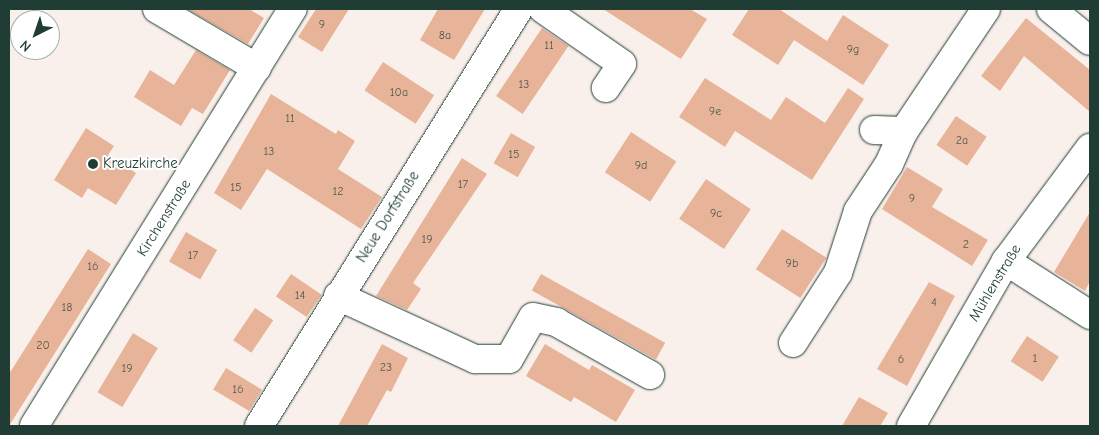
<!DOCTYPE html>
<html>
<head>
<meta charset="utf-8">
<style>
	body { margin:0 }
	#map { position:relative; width:1099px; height:435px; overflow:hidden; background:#faf0eb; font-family:"Comic Neue",sans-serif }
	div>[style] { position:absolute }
	.building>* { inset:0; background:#e7b499; transform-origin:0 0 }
	.roads { filter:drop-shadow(0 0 1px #1f3d34) drop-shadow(0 0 1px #1f3d34) }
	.minor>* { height:28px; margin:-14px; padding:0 14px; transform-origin:14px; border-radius:14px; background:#fff }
	.dots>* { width:14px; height:14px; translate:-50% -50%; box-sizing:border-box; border:2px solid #fff; border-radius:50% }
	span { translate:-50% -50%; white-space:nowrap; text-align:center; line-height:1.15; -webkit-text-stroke:4px #fff; paint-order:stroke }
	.number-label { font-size:12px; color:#515b4d }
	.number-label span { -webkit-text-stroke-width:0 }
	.poi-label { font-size:15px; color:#1f3d34 }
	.left { translate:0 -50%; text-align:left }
	.street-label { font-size:15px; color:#1f3d34 }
	.frame { position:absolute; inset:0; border:10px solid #1f3d34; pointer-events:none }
	.north { position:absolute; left:10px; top:10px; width:50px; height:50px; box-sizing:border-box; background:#fff; border:1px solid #a5b1ae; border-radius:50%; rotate:221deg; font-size:14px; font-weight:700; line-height:20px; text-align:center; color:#1f3d34 }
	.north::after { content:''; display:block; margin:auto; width:18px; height:22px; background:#1f3d34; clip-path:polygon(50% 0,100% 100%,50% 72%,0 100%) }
</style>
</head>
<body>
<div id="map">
	<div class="building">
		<i style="clip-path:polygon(187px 9px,249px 9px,264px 18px,248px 44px)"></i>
		<i style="clip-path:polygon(316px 9px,349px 9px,322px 52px,298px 37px)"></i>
		<i style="clip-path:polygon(438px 9px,485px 9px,454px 60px,420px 40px)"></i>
		<i style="clip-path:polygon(603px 9px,690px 9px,707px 19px,681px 59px)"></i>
		<i style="clip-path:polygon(749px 9px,779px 9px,827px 41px,843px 15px,889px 45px,863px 85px,794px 40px,778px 65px,732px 35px)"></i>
		<i style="clip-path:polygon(1026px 18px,1090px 70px,1090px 112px,1024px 56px,1000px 91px,981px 76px)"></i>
		<i style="left:542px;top:28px;width:32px;height:82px;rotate:34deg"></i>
		<i style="clip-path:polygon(196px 50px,230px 70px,203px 114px,192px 108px,181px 126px,134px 97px,150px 70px,174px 85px)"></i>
		<i style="left:383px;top:62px;width:61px;height:34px;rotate:33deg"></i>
		<i style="clip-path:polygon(705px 78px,771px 120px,786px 97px,825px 123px,848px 88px,864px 99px,812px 180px,735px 131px,725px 147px,679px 117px)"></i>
		<i style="clip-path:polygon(271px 94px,336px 134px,338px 130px,355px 141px,338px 169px,382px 197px,361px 229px,267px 169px,241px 210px,214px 193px)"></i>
		<i style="left:956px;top:116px;width:37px;height:35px;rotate:34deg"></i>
		<i style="clip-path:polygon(86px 128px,114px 146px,108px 155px,136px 173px,116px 205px,88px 188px,82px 198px,54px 180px)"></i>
		<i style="left:631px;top:132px;width:54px;height:48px;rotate:33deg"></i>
		<i style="left:511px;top:133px;width:28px;height:35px;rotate:30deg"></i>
		<i style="clip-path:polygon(462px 158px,487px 174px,413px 283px,421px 289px,407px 310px,376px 296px)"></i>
		<i style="clip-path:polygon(907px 167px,943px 189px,932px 207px,988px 240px,972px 266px,882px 209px)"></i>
		<i style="left:706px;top:179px;width:54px;height:48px;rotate:34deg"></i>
		<i style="clip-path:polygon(1090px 212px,1090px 281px,1085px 291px,1054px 272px)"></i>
		<i style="left:782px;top:229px;width:53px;height:48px;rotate:33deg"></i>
		<i style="left:186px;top:232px;width:36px;height:34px;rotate:30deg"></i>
		<i style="clip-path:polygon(88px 249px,111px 264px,9px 426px,9px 374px)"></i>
		<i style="left:291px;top:274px;width:37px;height:27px;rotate:34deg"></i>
		<i style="left:541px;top:274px;width:142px;height:19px;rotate:29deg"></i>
		<i style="clip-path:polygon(929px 282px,955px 296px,907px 386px,877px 369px)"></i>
		<i style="left:255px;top:308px;width:22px;height:39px;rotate:34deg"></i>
		<i style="left:133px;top:333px;width:29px;height:69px;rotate:31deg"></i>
		<i style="left:1027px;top:336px;width:38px;height:30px;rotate:33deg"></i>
		<i style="clip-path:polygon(382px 344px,408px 358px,391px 392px,387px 390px,367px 426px,338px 426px)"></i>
		<i style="clip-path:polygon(545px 344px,589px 370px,592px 365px,635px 390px,616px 422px,574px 397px,571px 402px,526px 376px)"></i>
		<i style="left:226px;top:368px;width:42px;height:25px;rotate:31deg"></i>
		<i style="clip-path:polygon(859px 397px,888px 413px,880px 426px,842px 426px)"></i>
	</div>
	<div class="roads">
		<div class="minor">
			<i style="left:157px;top:9px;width:116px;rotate:30.5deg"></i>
			<i style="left:543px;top:9px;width:96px;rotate:34.8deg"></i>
			<i style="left:622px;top:64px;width:29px;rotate:124deg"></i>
			<i style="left:1051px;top:9px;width:50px;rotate:39.4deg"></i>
			<i style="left:874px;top:130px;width:30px;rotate:2deg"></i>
			<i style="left:1006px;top:261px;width:100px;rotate:32.7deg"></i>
			<i style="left:338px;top:296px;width:151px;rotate:24.7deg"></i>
			<i style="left:475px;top:359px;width:34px"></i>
			<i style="left:509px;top:359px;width:48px;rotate:-60.3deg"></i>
			<i style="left:533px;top:317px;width:24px;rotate:12deg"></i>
			<i style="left:556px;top:322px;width:108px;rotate:29.4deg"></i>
			<i style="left:793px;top:343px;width:83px;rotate:-57.3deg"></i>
			<i style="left:838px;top:273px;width:65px;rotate:-72.1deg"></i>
			<i style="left:858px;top:211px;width:56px;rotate:-56.6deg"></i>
			<i style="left:889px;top:164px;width:36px;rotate:-66deg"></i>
			<i style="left:904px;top:131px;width:147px;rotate:-56.1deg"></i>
			<i style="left:34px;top:426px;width:491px;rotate:-58.2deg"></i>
			<i style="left:259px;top:426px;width:491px;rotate:-58.1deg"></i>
			<i style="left:911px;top:426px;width:190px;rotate:-60.1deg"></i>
			<i style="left:1006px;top:261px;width:141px;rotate:-53.4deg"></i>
		</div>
	</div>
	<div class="dots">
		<i style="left:93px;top:164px;background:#1f3d34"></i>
	</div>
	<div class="number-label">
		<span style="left:322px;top:25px">9</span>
		<span style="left:445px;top:36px">8a</span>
		<span style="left:549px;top:46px">11</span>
		<span style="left:853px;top:50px">9g</span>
		<span style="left:524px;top:85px">13</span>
		<span style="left:399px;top:93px">10a</span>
		<span style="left:715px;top:112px">9e</span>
		<span style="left:290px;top:119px">11</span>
		<span style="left:962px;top:141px">2a</span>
		<span style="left:269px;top:152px">13</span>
		<span style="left:514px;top:155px">15</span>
		<span style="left:641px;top:166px">9d</span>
		<span style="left:463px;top:185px">17</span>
		<span style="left:236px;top:188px">15</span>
		<span style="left:338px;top:192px">12</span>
		<span style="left:912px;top:199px">9</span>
		<span style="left:716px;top:214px">9c</span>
		<span style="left:427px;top:240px">19</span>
		<span style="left:966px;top:245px">2</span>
		<span style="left:193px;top:256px">17</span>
		<span style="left:792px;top:264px">9b</span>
		<span style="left:93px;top:267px">16</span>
		<span style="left:300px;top:296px">14</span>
		<span style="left:934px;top:303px">4</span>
		<span style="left:67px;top:308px">18</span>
		<span style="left:43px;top:346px">20</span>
		<span style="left:1035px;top:359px">1</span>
		<span style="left:901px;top:360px">6</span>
		<span style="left:386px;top:368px">23</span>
		<span style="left:127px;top:369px">19</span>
		<span style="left:238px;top:390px">16</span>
	</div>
	<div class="poi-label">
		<span class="left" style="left:103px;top:164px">Kreuzkirche</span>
	</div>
	<div class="street-label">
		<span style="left:388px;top:217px;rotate:-58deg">Neue Dorfstraße</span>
		<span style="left:164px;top:218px;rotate:-58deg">Kirchenstraße</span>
		<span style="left:995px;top:283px;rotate:-59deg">Mühlenstraße</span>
	</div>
	<div class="frame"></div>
	<div class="north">N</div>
</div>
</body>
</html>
